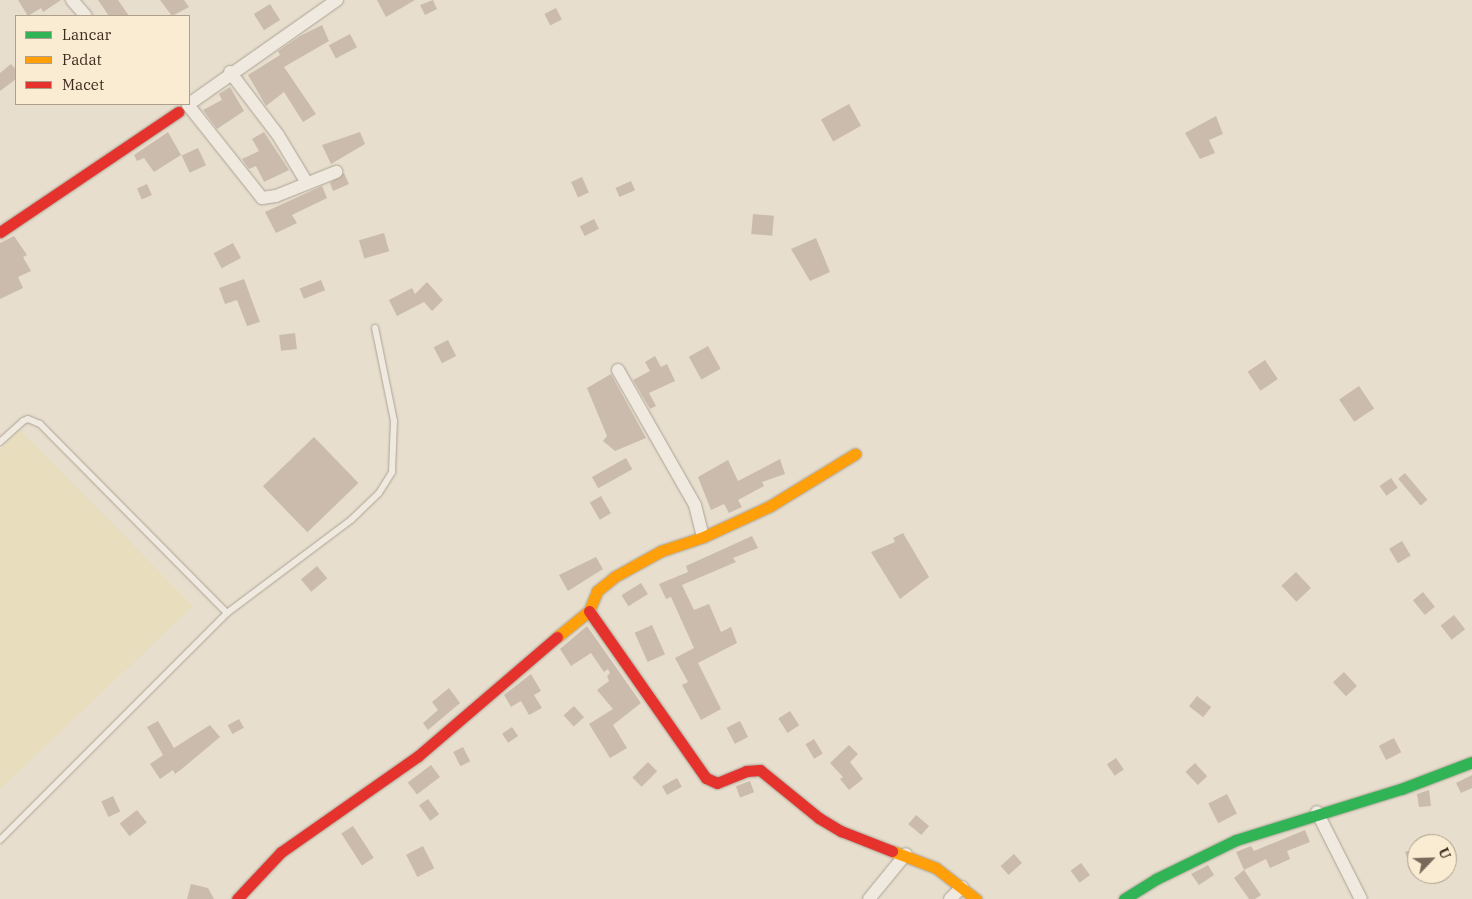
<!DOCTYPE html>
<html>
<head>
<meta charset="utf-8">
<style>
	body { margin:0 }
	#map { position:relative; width:1472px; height:899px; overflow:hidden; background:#e7decd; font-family:"IBM Plex Serif",serif }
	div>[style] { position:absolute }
	.farmland>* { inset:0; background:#e8ddbc }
	.building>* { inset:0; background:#cbbbad; transform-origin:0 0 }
	.roads { filter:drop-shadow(0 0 1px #aca396) drop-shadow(0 0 1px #aca396) }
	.lane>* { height:6px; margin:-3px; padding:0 3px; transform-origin:3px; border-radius:3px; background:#efe9df }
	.street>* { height:12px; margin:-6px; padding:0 6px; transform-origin:6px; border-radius:6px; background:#efe9df }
	.fast>* { height:11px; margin:-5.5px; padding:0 5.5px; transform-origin:5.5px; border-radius:5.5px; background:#30b455 }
	.slow>* { height:11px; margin:-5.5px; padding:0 5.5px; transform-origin:5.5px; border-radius:5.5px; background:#ff9f0a }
	.jam>* { height:11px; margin:-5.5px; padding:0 5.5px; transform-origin:5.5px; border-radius:5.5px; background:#e5322d }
	span { translate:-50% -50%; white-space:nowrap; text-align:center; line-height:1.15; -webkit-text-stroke:4px #f9ecd2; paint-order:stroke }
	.legend { position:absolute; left:15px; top:15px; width:175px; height:90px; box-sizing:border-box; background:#f9ecd2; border:1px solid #ad9f8a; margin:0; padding:6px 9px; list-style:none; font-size:15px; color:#3c2b1d }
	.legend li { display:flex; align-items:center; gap:10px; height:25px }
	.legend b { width:25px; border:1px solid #ad9f8a }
	.north { position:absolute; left:1407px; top:834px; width:50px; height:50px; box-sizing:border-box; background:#f9ecd2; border:1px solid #ad9f8a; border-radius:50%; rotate:66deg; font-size:14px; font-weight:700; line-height:20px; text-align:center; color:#3c2b1d }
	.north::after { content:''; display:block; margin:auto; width:18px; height:22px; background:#786a5b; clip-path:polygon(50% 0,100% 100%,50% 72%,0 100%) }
</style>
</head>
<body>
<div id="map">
	<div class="farmland">
		<i style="clip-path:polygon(20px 430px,193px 606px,0 789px,0 450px)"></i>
	</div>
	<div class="building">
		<i style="clip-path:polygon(18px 0,61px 0,43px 12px,41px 8px,28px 16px)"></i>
		<i style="clip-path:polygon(98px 0,118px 0,129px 16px,109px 16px)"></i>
		<i style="clip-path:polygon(160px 0,184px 0,189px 7px,172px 16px)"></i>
		<i style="clip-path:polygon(377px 0,415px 0,386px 17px)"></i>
		<i style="clip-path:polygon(433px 0,437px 9px,425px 15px,420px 5px)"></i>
		<i style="left:270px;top:4px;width:19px;height:19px;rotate:58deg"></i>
		<i style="left:556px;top:8px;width:13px;height:13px;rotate:63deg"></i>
		<i style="clip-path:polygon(322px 25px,329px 41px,284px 67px,316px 114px,303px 122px,284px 92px,266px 106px,248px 75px,280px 55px,278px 51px,300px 36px)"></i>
		<i style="left:350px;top:34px;width:15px;height:24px;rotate:62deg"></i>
		<i style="clip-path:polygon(11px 64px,16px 70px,16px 79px,0 91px,0 73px)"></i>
		<i style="clip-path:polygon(230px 87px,244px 111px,217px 129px,203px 110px,222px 100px,219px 94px)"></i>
		<i style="left:849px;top:104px;width:25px;height:32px;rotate:61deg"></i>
		<i style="clip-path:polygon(1216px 116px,1223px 134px,1209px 140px,1215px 153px,1200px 159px,1185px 133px)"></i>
		<i style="clip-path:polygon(168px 132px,181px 155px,154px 172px,144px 158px,137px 161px,134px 155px)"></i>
		<i style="clip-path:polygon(264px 132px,289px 170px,264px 182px,256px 166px,249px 169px,242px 159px,259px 151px,252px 139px)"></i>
		<i style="clip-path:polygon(360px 132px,365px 144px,331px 164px,322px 145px)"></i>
		<i style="left:198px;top:148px;width:19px;height:18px;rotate:65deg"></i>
		<i style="clip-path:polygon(344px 173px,349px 184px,333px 191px,330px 183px)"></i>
		<i style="left:582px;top:177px;width:17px;height:12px;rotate:66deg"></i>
		<i style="left:631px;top:181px;width:10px;height:17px;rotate:66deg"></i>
		<i style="left:147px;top:184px;width:12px;height:11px;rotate:66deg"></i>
		<i style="clip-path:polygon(322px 186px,327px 198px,292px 215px,297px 223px,276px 233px,265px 212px)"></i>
		<i style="left:753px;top:214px;width:21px;height:20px;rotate:5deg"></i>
		<i style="left:594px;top:219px;width:11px;height:16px;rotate:63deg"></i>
		<i style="left:384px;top:233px;width:19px;height:26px;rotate:74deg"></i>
		<i style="clip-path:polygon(14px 236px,27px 255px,23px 257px,31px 271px,18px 277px,23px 288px,0 299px,0 243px)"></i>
		<i style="clip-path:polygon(816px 238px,830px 272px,810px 281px,791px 249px)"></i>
		<i style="left:233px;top:243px;width:17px;height:22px;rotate:62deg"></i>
		<i style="clip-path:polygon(244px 279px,260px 322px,247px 326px,237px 300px,225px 304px,219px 288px)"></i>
		<i style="left:321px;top:280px;width:11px;height:23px;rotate:68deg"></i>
		<i style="clip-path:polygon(427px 282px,443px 300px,432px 311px,424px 302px,397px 316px,389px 300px,412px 288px,415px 294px)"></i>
		<i style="left:295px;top:333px;width:16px;height:16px;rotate:83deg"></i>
		<i style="left:448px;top:340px;width:18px;height:16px;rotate:63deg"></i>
		<i style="left:708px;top:346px;width:26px;height:22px;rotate:61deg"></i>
		<i style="clip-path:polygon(655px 356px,661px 367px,667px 364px,675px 381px,649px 393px,656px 406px,650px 409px,633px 380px,650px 371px,645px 362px)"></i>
		<i style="left:1265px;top:360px;width:23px;height:21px;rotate:56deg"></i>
		<i style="clip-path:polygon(611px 374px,646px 438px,615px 451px,603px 441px,607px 436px,587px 388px)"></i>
		<i style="left:1359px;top:386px;width:27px;height:24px;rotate:56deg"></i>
		<i style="left:314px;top:437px;width:64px;height:71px;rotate:46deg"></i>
		<i style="left:626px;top:458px;width:13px;height:39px;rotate:61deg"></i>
		<i style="clip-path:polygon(780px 459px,785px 474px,762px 482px,764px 486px,738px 500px,742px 507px,729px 513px,724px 504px,711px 510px,698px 477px,728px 460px,738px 481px)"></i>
		<i style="left:1405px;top:473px;width:35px;height:9px;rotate:50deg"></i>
		<i style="left:1391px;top:478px;width:12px;height:14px;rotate:55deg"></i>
		<i style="left:601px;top:496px;width:20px;height:13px;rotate:60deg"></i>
		<i style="clip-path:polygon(903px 533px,929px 577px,900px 599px,871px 552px,895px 542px,893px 538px)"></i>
		<i style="clip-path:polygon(752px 536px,758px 548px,733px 558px,736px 562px,682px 585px,694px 610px,709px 604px,721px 632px,731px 627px,737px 643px,698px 663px,721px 709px,701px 720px,682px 685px,688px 682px,675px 658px,694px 648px,671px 597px,666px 599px,659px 584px,688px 572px,686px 566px)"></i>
		<i style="left:1402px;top:541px;width:17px;height:15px;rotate:59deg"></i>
		<i style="clip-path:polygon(596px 557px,603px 569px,568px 591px,559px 575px)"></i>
		<i style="left:317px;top:566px;width:16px;height:21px;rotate:50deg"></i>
		<i style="left:1296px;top:572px;width:22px;height:20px;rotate:47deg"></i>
		<i style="left:641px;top:583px;width:13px;height:23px;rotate:58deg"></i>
		<i style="left:1423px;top:592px;width:19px;height:13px;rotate:51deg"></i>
		<i style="left:1454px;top:615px;width:18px;height:17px;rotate:52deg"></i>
		<i style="left:652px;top:625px;width:32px;height:19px;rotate:66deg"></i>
		<i style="clip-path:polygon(587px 626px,641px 703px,613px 725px,627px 748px,610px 758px,589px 724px,613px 709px,597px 690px,609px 681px,607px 676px,610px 673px,608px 669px,604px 672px,591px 653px,571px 666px,560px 649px)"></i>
		<i style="left:1344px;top:672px;width:19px;height:15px;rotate:47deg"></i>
		<i style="clip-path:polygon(531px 674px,541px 691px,534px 695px,542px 708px,529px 715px,521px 701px,511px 707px,504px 695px)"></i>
		<i style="clip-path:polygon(449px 688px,460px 703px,428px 730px,423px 723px,438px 710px,432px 702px)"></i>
		<i style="left:1197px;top:696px;width:18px;height:13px;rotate:38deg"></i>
		<i style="left:574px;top:706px;width:15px;height:14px;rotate:48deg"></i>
		<i style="left:790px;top:711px;width:17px;height:14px;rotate:57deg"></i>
		<i style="left:239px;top:719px;width:10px;height:13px;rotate:61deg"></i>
		<i style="clip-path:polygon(158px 721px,174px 748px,210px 725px,220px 737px,183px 768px,175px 774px,173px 770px,160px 779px,150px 764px,163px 755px,147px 727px)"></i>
		<i style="left:740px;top:721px;width:18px;height:15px;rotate:63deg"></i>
		<i style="left:512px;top:727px;width:11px;height:12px;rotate:56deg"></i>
		<i style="left:1394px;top:738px;width:16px;height:17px;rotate:63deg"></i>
		<i style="left:814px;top:739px;width:17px;height:10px;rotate:59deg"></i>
		<i style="clip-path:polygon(849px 745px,858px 754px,850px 762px,863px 779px,849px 790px,840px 779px,843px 777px,830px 763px)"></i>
		<i style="left:463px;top:747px;width:16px;height:11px;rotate:63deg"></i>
		<i style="left:1116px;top:758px;width:14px;height:11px;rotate:56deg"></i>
		<i style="left:648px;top:762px;width:13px;height:22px;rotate:45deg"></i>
		<i style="left:1195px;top:763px;width:18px;height:13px;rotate:47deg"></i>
		<i style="left:431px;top:765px;width:15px;height:29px;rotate:53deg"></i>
		<i style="clip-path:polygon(1472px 775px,1472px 788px,1461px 793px,1456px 783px)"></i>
		<i style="left:677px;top:778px;width:10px;height:17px;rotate:61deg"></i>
		<i style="left:750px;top:781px;width:12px;height:15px;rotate:70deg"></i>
		<i style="clip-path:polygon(1429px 790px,1431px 806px,1419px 807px,1417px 794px)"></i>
		<i style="left:1227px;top:794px;width:22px;height:21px;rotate:63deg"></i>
		<i style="left:113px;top:796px;width:17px;height:13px;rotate:65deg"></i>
		<i style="left:428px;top:799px;width:19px;height:11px;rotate:54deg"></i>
		<i style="left:137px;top:810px;width:16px;height:22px;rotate:52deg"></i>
		<i style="left:916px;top:815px;width:17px;height:12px;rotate:40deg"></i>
		<i style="left:353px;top:826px;width:38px;height:14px;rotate:57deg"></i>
		<i style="clip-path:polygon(1305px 830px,1310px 842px,1287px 851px,1290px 859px,1270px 868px,1266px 859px,1244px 870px,1236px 852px,1251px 846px,1254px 851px)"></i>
		<i style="left:423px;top:846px;width:25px;height:19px;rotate:63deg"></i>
		<i style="clip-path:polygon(1417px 847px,1417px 879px,1405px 852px)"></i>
		<i style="left:1014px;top:854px;width:12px;height:18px;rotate:48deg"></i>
		<i style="left:1081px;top:863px;width:15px;height:13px;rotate:53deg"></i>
		<i style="clip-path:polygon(1208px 865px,1214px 875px,1199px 885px,1191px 874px)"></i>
		<i style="clip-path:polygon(1244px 870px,1261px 895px,1255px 899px,1249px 899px,1234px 878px)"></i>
		<i style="clip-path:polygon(191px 884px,208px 888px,214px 899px,187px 899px)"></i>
	</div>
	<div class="roads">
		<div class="lane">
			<i style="left:0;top:442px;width:31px;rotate:-42deg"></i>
			<i style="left:23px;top:421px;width:5px;rotate:-22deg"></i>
			<i style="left:28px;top:419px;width:13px;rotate:23deg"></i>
			<i style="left:40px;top:424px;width:266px;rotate:45.3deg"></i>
			<i style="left:0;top:840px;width:321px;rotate:-45deg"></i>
			<i style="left:227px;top:613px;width:156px;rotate:-36.9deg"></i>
			<i style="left:352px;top:519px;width:37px;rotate:-44deg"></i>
			<i style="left:379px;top:493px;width:25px;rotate:-58deg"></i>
			<i style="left:392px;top:472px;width:51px;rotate:-87.8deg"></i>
			<i style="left:394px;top:421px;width:95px;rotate:-101.5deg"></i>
		</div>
		<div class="street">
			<i style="left:72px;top:0;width:21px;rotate:49deg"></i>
			<i style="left:230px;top:72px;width:79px;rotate:52.7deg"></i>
			<i style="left:278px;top:135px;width:56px;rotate:58.9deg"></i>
			<i style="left:189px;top:104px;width:181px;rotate:-35.1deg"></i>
			<i style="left:188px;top:105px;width:119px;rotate:51.5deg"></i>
			<i style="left:262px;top:198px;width:14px;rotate:-8deg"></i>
			<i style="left:276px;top:196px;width:65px;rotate:-21.8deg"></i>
			<i style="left:618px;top:370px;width:155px;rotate:60.3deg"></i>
			<i style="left:695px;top:505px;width:33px;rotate:76deg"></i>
			<i style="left:1317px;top:812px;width:97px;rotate:63.2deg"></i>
			<i style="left:869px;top:899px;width:58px;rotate:-50.6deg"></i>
			<i style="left:950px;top:899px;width:17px;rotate:-45deg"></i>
		</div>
		<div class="fast">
			<i style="left:1124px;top:899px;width:38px;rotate:-32deg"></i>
			<i style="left:1156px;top:879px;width:89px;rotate:-26deg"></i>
			<i style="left:1236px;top:840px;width:173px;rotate:-17.2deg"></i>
			<i style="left:1401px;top:789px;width:76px;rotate:-20.8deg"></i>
		</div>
		<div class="slow">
			<i style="left:557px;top:637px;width:41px;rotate:-39.1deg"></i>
			<i style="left:589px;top:611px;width:22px;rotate:-68deg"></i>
			<i style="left:597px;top:591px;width:22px;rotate:-39deg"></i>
			<i style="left:614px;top:577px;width:54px;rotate:-29deg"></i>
			<i style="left:661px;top:551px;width:44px;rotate:-18.4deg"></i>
			<i style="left:703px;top:537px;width:74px;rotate:-24.8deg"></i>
			<i style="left:770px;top:506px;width:100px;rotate:-31.5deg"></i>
			<i style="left:892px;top:851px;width:47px;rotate:21.1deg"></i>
			<i style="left:936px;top:868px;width:51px;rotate:37.8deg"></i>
		</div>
		<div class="jam">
			<i style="left:0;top:232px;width:215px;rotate:-34deg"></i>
			<i style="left:589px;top:611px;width:204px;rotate:55deg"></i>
			<i style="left:706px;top:778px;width:12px;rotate:24deg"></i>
			<i style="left:717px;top:783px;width:31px;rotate:-22deg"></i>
			<i style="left:746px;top:771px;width:14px;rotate:-4deg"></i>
			<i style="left:760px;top:770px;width:76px;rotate:39.1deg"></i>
			<i style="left:819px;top:818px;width:26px;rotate:31deg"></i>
			<i style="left:841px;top:831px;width:55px;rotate:21.4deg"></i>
			<i style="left:237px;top:899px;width:64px;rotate:-46.9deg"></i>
			<i style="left:281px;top:852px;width:167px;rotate:-35deg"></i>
			<i style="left:418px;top:756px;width:183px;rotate:-40.6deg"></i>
		</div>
	</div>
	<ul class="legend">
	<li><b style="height:6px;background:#30b455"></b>Lancar</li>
	<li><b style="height:6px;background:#ff9f0a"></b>Padat</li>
	<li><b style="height:6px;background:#e5322d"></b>Macet</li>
	</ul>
	<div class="north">U</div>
</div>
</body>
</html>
